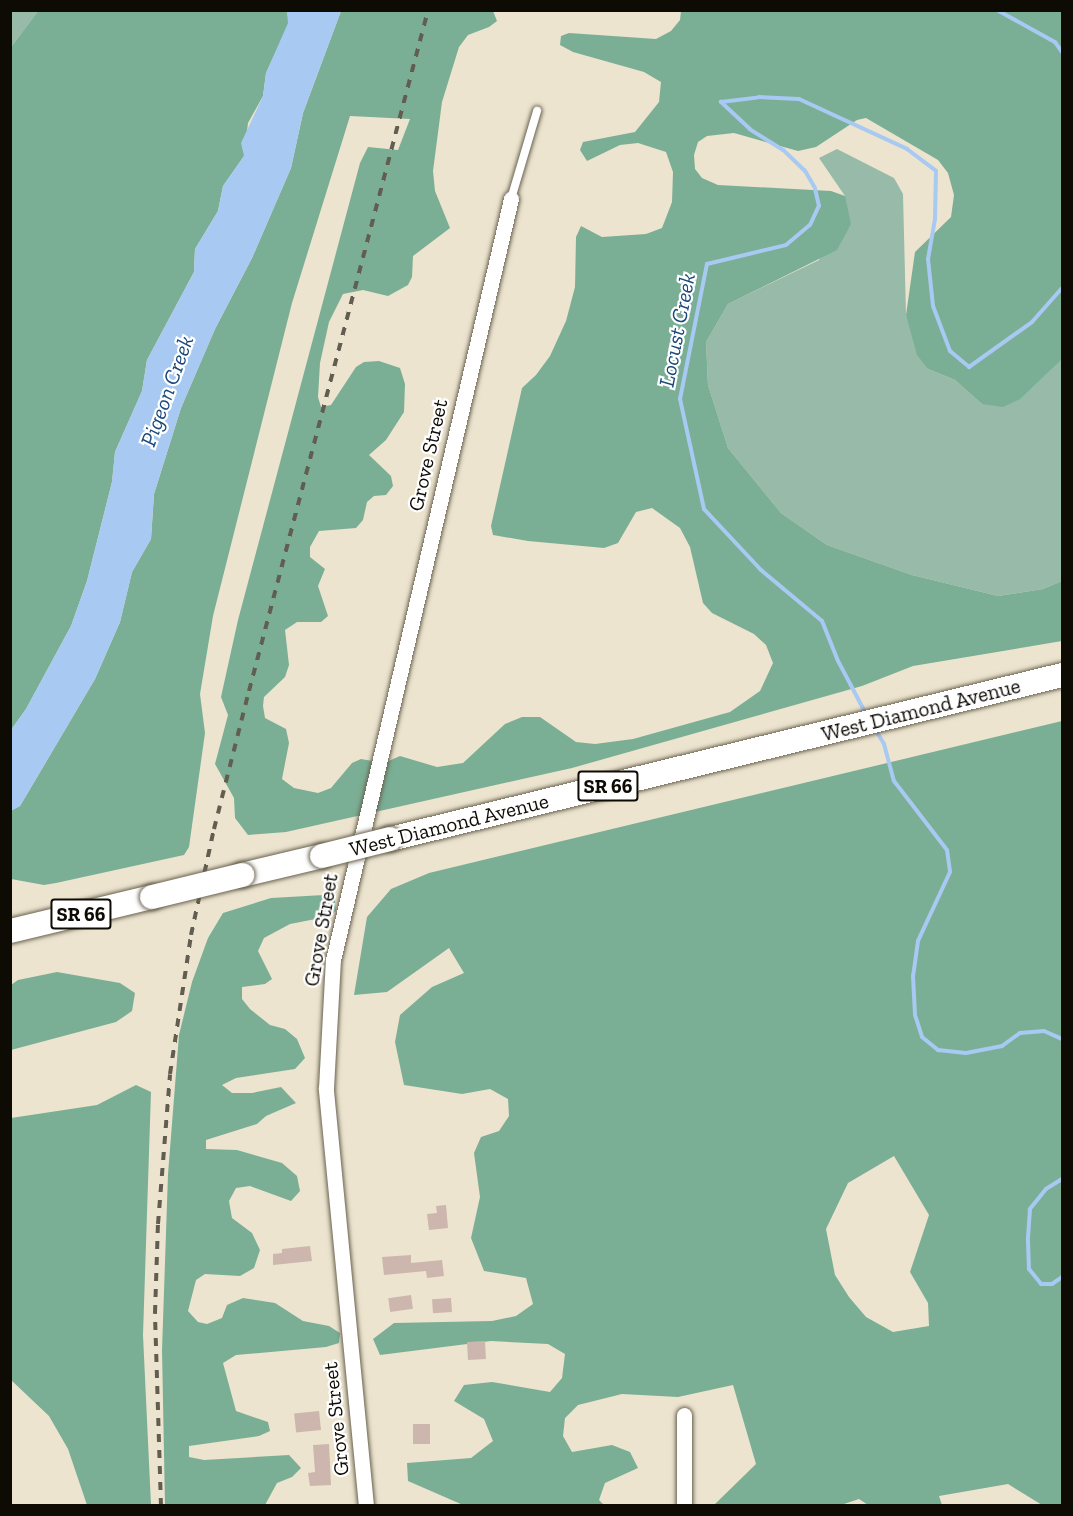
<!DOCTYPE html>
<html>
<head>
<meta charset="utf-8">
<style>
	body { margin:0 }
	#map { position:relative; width:1073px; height:1516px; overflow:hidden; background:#ece4cf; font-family:"Zilla Slab",serif }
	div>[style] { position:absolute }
	.green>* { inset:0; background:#98baa9 }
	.forest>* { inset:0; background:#7aaf95 }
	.water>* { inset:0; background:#a8c9f2 }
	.stream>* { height:4px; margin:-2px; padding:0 2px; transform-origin:2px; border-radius:2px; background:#a8c9f2 }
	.building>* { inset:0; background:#cdb6ad; transform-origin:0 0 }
	.roads { filter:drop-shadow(0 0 2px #696250) drop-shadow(0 0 2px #696250) }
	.lane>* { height:8px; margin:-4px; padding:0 4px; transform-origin:4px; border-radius:4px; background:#fff }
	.street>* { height:15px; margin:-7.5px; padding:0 7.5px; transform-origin:7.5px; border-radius:7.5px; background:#fff }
	.primary>* { height:24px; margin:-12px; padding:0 12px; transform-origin:12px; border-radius:12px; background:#fff }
	.rail>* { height:4px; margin-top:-2px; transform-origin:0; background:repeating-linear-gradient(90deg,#625d51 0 8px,transparent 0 16px) }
	.bridges { filter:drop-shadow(0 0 2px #696250) drop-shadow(0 0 2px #696250) }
	.primary-bridge>* { height:24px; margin:-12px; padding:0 12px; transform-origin:12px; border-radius:12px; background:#fff }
	span { translate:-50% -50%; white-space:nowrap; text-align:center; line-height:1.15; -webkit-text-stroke:4.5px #fff; paint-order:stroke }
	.shield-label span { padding:2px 4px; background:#fff; border:2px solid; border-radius:4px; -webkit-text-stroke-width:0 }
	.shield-label { font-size:20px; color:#0e0b05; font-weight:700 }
	.street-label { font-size:21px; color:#0e0b05 }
	.water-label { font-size:22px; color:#1b497b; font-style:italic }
	.frame { position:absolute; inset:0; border:12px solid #0e0b05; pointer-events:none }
</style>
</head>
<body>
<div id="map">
	<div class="green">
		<i style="clip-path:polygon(11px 11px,38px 11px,11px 47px)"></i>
		<i style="clip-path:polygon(837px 149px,894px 178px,903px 194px,906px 315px,928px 369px,955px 380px,982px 404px,1062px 359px,1062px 581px,1043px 589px,998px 596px,912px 575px,827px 545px,781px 513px,728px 448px,708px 385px,706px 342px,728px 304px,819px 260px,845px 196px,819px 158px)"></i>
	</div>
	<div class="forest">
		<i style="clip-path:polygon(38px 11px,287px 11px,289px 23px,266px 73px,263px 96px,248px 123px,244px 156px,223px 186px,218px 211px,195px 249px,194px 272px,147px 360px,142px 391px,115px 452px,112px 482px,87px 581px,71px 626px,26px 709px,11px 730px,11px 47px)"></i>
		<i style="clip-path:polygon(341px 11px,493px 11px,497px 21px,489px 27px,468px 35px,459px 47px,442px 102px,433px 171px,435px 191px,450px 228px,413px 256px,412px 277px,408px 285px,388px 296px,363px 290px,343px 294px,329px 322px,320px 363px,318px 397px,321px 407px,331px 405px,356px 367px,364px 362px,379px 361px,400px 368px,405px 384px,404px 412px,386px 440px,369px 455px,391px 476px,393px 486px,386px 495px,374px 496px,367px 502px,363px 520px,356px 528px,319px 531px,310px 547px,310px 557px,325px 569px,318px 586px,328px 616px,321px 622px,297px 622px,285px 630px,289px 665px,285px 677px,264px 697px,263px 706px,265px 718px,286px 729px,289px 743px,282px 779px,294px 788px,318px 793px,331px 788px,352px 763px,361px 759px,384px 763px,400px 756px,437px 767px,463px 763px,505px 724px,522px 717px,540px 717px,576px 742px,595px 744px,633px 739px,730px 712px,760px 691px,773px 663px,766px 645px,754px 634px,712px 613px,703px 603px,690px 547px,680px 528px,652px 508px,636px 512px,618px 543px,604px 548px,528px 541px,493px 535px,491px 526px,522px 388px,536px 375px,550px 356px,566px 321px,575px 287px,576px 237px,581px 226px,602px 237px,646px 234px,662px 228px,672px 202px,673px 172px,666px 152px,638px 143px,620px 145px,587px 161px,580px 150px,583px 142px,635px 132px,659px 102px,661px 82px,644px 72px,573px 52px,560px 45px,561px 36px,569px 33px,656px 39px,671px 31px,680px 20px,681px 11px,1062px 11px,1062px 359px,1020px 399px,1003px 407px,982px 404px,955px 380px,928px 369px,917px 355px,906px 315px,915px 252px,951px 217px,954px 195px,948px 173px,938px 160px,866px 118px,857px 120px,816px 147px,798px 151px,734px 133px,707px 136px,698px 142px,694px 155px,695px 169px,702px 178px,718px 185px,831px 191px,845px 196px,851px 224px,837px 250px,728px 304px,706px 342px,708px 385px,728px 448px,781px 513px,827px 545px,912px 575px,998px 596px,1043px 589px,1062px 581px,1062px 641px,913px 666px,862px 686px,572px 768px,286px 832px,248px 835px,235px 818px,234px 798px,215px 764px,228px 715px,221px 697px,238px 620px,360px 163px,368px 147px,398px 150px,410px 119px,350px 116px,292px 303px,213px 616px,200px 694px,205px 733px,189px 847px,184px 855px,56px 883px,44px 885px,11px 879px,10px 811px,20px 806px,95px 679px,120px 622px,132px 572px,151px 539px,154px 494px,181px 408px,215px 329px,252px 258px,291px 168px,303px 113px)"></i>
		<i style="clip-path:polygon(evenodd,1062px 721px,1062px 1505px,1042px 1505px,1008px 1484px,939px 1496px,942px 1505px,868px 1505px,859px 1499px,841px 1505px,714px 1505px,756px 1464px,733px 1385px,678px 1397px,622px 1394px,578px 1405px,565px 1418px,563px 1436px,572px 1452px,612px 1445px,630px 1452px,638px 1468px,605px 1483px,599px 1500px,604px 1505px,463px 1505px,408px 1481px,407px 1463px,471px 1458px,493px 1441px,484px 1419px,454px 1401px,464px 1385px,492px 1382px,550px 1392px,562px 1378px,565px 1354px,548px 1344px,491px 1341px,380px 1355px,373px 1339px,394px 1323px,492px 1321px,516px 1316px,533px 1304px,526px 1278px,484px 1271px,471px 1238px,480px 1197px,474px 1153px,481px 1137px,499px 1131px,509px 1116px,508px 1099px,490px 1089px,462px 1094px,404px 1085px,395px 1042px,400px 1015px,432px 987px,464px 973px,449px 948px,387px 992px,354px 995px,367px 917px,391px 889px,429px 873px,1062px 721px,894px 1156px,929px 1215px,910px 1272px,928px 1303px,929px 1326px,893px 1332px,866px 1317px,849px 1297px,835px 1275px,826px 1229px,848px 1183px,894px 1156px)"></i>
		<i style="clip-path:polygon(324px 895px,335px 900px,336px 911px,326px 917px,290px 924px,264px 938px,258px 951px,272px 979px,265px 984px,242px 987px,242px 999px,250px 1009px,270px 1025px,285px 1029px,297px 1039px,305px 1058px,295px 1069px,236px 1078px,222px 1085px,232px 1093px,252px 1093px,281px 1087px,296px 1103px,266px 1116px,257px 1124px,206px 1140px,206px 1149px,237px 1150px,282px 1163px,297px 1176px,300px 1191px,291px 1201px,250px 1186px,236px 1188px,229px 1201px,232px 1218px,252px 1233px,260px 1250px,254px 1268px,240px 1276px,205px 1274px,196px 1280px,188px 1311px,198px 1322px,207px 1324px,222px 1318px,227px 1305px,243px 1298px,275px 1303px,303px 1321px,329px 1326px,340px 1333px,339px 1343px,326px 1347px,236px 1355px,223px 1363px,236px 1411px,268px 1422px,270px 1431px,259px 1436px,189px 1446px,189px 1457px,204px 1460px,289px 1455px,301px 1468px,292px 1477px,277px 1483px,265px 1505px,165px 1505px,162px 1350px,168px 1174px,179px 1035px,192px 982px,208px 938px,223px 913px,271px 898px)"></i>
		<i style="clip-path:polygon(57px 972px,120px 983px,135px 993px,132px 1011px,116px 1022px,11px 1050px,11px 985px,18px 980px)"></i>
		<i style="clip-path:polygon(136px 1085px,151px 1092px,143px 1335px,151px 1505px,87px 1505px,68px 1449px,49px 1416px,11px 1380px,11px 1118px,97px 1105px)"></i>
	</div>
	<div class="water">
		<i style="clip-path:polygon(287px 11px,341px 11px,303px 113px,291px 168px,252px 258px,215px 329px,181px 408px,154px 494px,151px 539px,132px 572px,120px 622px,95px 679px,20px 806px,11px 811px,11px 730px,26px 709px,71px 626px,87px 581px,112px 482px,115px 452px,142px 391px,147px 360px,194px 272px,195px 249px,218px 211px,223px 186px,244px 156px,241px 143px,263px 96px,266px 73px,288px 23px)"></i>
	</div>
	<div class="stream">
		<i style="left:997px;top:10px;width:66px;rotate:28.9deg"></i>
		<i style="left:1055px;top:42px;width:12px;rotate:55deg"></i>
		<i style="left:866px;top:714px;width:60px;rotate:-117.8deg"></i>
		<i style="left:838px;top:661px;width:43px;rotate:-111.8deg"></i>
		<i style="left:822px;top:621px;width:80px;rotate:-140.1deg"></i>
		<i style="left:761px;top:570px;width:83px;rotate:-133.1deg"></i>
		<i style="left:704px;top:509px;width:113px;rotate:-102.3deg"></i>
		<i style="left:680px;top:399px;width:138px;rotate:-78.7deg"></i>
		<i style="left:707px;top:264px;width:81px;rotate:-13.5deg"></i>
		<i style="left:786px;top:245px;width:31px;rotate:-40deg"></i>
		<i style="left:810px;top:225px;width:21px;rotate:-65deg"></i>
		<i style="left:819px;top:206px;width:18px;rotate:-103deg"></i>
		<i style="left:815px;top:188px;width:20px;rotate:-120deg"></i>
		<i style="left:805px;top:171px;width:30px;rotate:-136deg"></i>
		<i style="left:783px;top:150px;width:39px;rotate:-148deg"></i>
		<i style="left:750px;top:129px;width:40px;rotate:-137deg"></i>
		<i style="left:721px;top:102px;width:38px;rotate:-7deg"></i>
		<i style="left:759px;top:97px;width:40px;rotate:2.9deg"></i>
		<i style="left:799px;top:99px;width:119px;rotate:24.8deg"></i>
		<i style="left:907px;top:149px;width:36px;rotate:37deg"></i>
		<i style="left:936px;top:171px;width:48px;rotate:91.2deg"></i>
		<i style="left:935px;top:219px;width:41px;rotate:99.9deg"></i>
		<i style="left:928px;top:259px;width:47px;rotate:83.9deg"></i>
		<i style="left:933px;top:306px;width:48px;rotate:69.3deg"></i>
		<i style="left:950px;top:351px;width:25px;rotate:40deg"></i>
		<i style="left:969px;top:367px;width:77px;rotate:-35.5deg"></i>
		<i style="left:1032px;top:322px;width:45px;rotate:-48.6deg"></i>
		<i style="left:875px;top:729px;width:17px;rotate:59deg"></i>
		<i style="left:884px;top:744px;width:38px;rotate:75deg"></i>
		<i style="left:894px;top:781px;width:87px;rotate:52.5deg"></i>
		<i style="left:947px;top:850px;width:22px;rotate:82deg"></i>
		<i style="left:950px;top:872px;width:76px;rotate:114.9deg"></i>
		<i style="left:918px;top:941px;width:35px;rotate:98deg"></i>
		<i style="left:913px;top:976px;width:39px;rotate:87deg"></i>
		<i style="left:915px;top:1015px;width:23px;rotate:72deg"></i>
		<i style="left:922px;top:1037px;width:21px;rotate:39deg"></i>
		<i style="left:938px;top:1050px;width:28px;rotate:6deg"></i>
		<i style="left:966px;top:1053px;width:37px;rotate:-11deg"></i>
		<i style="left:1002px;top:1046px;width:22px;rotate:-36deg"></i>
		<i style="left:1020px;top:1033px;width:24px;rotate:-5deg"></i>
		<i style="left:1044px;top:1031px;width:20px;rotate:24deg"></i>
		<i style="left:1062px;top:1179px;width:19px;rotate:148deg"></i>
		<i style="left:1046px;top:1189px;width:26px;rotate:129deg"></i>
		<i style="left:1030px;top:1209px;width:32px;rotate:94deg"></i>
		<i style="left:1028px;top:1241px;width:28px;rotate:88deg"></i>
		<i style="left:1029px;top:1269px;width:19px;rotate:51deg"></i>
		<i style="left:1041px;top:1284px;width:11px"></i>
		<i style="left:1052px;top:1284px;width:12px;rotate:-35deg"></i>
	</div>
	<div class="building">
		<i style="clip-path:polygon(446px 1205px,448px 1228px,429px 1230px,427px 1214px,437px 1213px,436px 1206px)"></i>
		<i style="clip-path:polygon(310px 1246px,312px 1261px,273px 1265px,273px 1254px,282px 1253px,282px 1249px)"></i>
		<i style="clip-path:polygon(411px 1255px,411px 1263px,442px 1260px,444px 1276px,427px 1278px,426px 1271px,384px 1275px,382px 1257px)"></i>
		<i style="left:411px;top:1295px;width:14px;height:23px;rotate:82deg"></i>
		<i style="left:451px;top:1298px;width:14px;height:19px;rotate:86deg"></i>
		<i style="left:485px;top:1341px;width:18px;height:18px;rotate:87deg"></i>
		<i style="left:319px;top:1411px;width:19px;height:25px;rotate:84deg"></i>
		<i style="left:413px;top:1424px;width:17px;height:20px"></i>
		<i style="clip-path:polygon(329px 1444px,331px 1485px,310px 1486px,308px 1473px,315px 1472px,313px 1445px)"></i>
	</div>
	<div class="roads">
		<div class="lane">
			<i style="left:511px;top:199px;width:92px;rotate:-73.5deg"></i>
		</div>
		<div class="street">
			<i style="left:684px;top:1415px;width:91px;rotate:90deg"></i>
			<i style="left:366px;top:1506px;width:420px;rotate:-95.5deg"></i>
			<i style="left:326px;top:1088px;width:128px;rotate:-86.9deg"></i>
			<i style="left:333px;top:960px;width:782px;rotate:-76.84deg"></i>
		</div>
		<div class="primary">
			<i style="left:390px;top:839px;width:692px;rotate:-13.71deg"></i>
			<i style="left:242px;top:875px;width:82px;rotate:-13.4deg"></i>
			<i style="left:10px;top:931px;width:146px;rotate:-13.5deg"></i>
		</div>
	</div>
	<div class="rail">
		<i style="left:161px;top:1506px;width:193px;rotate:-91.8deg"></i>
		<i style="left:155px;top:1313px;width:89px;rotate:-88.1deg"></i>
		<i style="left:158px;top:1224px;width:150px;rotate:-85.4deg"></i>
		<i style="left:170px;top:1074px;width:141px;rotate:-81.4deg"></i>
		<i style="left:191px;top:935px;width:108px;rotate:-77.8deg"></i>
		<i style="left:214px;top:829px;width:142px;rotate:-75.8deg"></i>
		<i style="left:249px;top:691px;width:704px;rotate:-75.27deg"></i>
	</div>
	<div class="bridges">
		<div class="primary-bridge">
			<i style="left:322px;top:856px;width:70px;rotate:-14deg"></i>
			<i style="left:152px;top:897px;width:93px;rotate:-13.7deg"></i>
		</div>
	</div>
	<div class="shield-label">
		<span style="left:608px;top:786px">SR 66</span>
		<span style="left:81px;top:914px">SR 66</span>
	</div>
	<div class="street-label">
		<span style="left:428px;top:455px;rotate:-77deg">Grove Street</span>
		<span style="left:921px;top:710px;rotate:-14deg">West Diamond Avenue</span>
		<span style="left:449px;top:825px;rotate:-14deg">West Diamond Avenue</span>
		<span style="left:321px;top:930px;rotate:-80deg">Grove Street</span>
		<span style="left:336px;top:1419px;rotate:-96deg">Grove Street</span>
	</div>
	<div class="water-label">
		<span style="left:677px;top:330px;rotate:-79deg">Locust Creek</span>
		<span style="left:167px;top:391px;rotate:-70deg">Pigeon Creek</span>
	</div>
	<div class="frame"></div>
</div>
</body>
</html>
